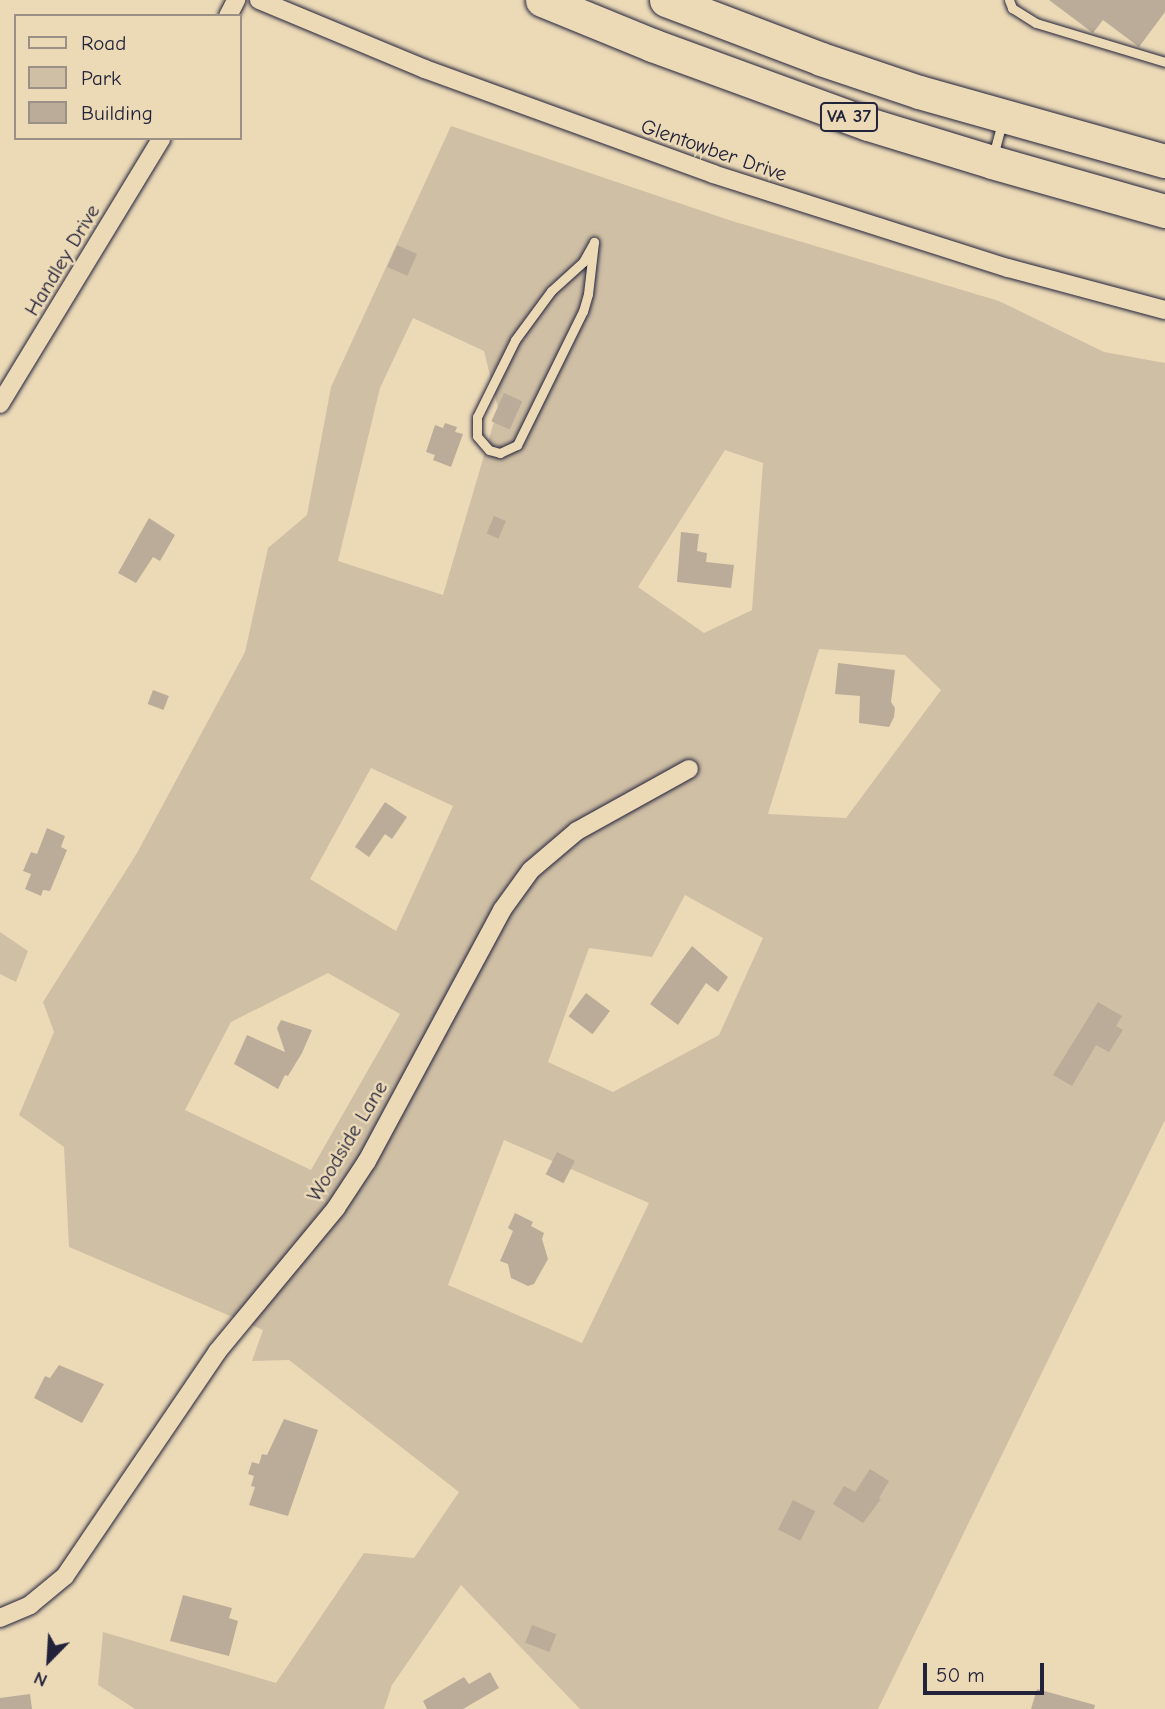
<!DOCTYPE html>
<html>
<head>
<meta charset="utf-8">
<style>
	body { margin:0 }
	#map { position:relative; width:1165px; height:1709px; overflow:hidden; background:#ecdab7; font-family:"Comic Neue",sans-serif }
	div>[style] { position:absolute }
	.green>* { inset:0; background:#cfbfa5 }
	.building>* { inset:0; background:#baac98; transform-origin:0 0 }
	.roads { filter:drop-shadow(0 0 2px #22223b) drop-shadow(0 0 2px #22223b) }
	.service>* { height:9px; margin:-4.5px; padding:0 4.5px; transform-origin:4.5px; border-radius:4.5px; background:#ecdab7 }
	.minor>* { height:18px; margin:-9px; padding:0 9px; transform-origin:9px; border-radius:9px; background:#ecdab7 }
	.motorway>* { height:33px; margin:-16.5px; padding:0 16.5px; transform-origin:16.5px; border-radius:16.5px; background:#ecdab7 }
	span { translate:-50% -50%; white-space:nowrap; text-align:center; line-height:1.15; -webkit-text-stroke:5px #ecdab7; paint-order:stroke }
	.shield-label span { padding:2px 5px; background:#ecdab7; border:2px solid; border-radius:5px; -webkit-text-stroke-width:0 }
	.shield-label { font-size:19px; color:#22223b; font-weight:700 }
	.street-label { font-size:21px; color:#22223b }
	.legend { position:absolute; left:14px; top:14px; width:228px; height:126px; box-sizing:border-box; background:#ecdab7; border:2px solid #9b9085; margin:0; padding:9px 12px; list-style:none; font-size:21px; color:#22223b }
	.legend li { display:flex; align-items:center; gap:14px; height:35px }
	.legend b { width:35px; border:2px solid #9b9085 }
	.north { position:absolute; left:14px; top:1625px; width:70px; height:70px; -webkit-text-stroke:5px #ecdab7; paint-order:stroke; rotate:204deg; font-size:19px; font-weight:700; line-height:28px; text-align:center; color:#22223b }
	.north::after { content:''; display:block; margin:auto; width:24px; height:32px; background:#22223b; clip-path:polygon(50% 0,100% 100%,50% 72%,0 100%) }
	.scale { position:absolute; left:923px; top:1663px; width:121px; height:32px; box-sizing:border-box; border:4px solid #22223b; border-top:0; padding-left:9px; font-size:21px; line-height:24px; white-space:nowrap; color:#22223b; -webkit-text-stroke:5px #ecdab7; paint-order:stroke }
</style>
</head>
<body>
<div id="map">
	<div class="green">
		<i style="clip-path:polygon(evenodd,451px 126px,729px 220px,999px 301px,1104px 352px,1165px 363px,1165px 1120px,878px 1709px,580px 1709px,461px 1585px,392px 1685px,384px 1709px,135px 1709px,98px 1685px,103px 1632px,276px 1683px,364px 1553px,414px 1558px,459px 1492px,289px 1360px,252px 1361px,263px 1330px,69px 1247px,64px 1147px,19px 1115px,54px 1032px,43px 1002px,137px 853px,245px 652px,268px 548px,307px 515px,331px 387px,451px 126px,413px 318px,484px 351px,498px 408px,443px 595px,338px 561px,380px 388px,413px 318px,451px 126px,725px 450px,763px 463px,752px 610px,704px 633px,638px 587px,725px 450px,451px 126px,819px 649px,905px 655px,941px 690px,846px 818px,768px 814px,819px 649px,451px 126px,371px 768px,453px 806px,396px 931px,310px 879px,371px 768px,451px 126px,685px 895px,763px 938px,719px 1035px,613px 1092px,548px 1062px,589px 948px,652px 957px,685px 895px,451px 126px,328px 973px,400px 1014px,311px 1170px,185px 1110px,231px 1022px,328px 973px,451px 126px,504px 1140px,649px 1203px,582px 1343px,448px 1285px,504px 1140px)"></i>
		<i style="clip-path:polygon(0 932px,28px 951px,16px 982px,0 974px)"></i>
	</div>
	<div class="building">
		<i style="clip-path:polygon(1049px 0,1165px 0,1165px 12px,1139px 47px,1103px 20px,1093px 33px)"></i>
		<i style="left:397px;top:245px;width:22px;height:24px;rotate:24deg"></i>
		<i style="left:504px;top:393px;width:20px;height:31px;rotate:24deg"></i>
		<i style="clip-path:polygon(445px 423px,457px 427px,455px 432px,463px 434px,451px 467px,433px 460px,435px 455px,426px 452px,435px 425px,443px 428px)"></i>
		<i style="left:494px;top:516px;width:13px;height:19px;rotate:23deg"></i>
		<i style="clip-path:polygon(149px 518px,175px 535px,160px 561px,153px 557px,136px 583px,118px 573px)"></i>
		<i style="clip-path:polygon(681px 532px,699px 534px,697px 551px,707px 553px,706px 562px,734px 565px,731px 588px,677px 582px)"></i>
		<i style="clip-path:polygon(838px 663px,895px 670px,891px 702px,895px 708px,894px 717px,889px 727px,859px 723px,860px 696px,835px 694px)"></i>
		<i style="left:153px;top:690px;width:17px;height:15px;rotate:21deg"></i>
		<i style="clip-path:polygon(385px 802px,407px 817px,392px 839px,385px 834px,369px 857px,355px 847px)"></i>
		<i style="clip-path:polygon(47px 828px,65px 836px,61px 847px,67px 850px,50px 891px,43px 890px,41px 896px,25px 889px,31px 874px,23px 871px,31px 852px,37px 854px)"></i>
		<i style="clip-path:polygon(692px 946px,728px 977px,718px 992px,706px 983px,678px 1025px,650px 1004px)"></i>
		<i style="left:586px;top:993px;width:30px;height:29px;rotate:37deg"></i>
		<i style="clip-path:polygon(1098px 1002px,1122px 1016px,1116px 1026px,1123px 1030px,1109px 1052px,1096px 1045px,1072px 1086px,1053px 1075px)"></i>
		<i style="clip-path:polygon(281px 1020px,312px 1030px,302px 1053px,288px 1076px,285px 1075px,278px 1089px,234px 1064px,247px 1035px,285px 1052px,277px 1028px)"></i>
		<i style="left:557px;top:1152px;width:20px;height:25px;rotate:27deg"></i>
		<i style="clip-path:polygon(515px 1213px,533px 1222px,531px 1226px,544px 1233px,542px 1239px,548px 1259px,534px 1284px,528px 1286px,511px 1278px,508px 1264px,500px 1261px,513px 1231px,508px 1228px)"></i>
		<i style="clip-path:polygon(59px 1365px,104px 1384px,82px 1423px,34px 1398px,45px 1376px,50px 1378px)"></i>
		<i style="clip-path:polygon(284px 1419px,318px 1430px,288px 1516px,249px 1505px,255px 1487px,251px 1486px,254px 1476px,248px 1474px,252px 1462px,259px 1464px,262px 1454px,267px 1455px)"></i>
		<i style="clip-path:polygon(870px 1469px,889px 1481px,879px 1498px,881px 1499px,863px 1523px,833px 1504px,844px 1486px,855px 1492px)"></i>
		<i style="left:793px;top:1500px;width:25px;height:33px;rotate:27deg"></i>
		<i style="clip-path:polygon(183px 1595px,232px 1608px,229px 1618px,238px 1621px,229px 1656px,170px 1641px)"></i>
		<i style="left:532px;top:1625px;width:26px;height:19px;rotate:21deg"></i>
		<i style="clip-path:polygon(490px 1672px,499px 1688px,463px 1709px,427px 1709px,423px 1701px,464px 1677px,469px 1684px)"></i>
		<i style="clip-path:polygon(1037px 1689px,1095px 1705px,1094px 1709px,1031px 1709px)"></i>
		<i style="clip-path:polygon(30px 1694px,32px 1709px,0 1709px,0 1698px)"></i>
	</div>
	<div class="roads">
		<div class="service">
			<i style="left:1009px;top:0;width:9px;rotate:69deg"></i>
			<i style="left:1012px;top:8px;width:28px;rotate:32deg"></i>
			<i style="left:1036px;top:23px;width:135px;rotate:16.8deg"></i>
			<i style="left:993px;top:156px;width:34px;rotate:-75deg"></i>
			<i style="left:594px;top:242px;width:52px;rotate:96.6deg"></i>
			<i style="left:588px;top:294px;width:18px;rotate:106deg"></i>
			<i style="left:583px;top:311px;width:149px;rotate:116.2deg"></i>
			<i style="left:517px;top:445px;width:19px;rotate:155deg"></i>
			<i style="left:500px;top:453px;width:11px;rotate:-165deg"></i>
			<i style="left:489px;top:450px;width:18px;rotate:-131deg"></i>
			<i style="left:477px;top:436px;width:19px;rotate:-90deg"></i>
			<i style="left:477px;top:417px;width:86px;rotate:-63.7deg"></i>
			<i style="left:515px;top:340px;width:61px;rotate:-53.7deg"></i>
			<i style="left:551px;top:291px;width:43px;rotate:-42.2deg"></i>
			<i style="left:583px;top:262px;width:23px;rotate:-61deg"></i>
		</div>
		<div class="minor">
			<i style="left:259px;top:0;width:180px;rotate:22.6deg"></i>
			<i style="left:425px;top:69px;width:307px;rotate:20deg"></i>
			<i style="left:713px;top:174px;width:310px;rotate:17.7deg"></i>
			<i style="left:1008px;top:268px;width:163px;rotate:15deg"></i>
			<i style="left:228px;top:16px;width:18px;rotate:-63deg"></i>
			<i style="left:0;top:404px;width:311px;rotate:-58.7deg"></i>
			<i style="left:0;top:1618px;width:33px;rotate:-23deg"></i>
			<i style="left:30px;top:1605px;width:45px;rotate:-39.6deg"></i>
			<i style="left:65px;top:1576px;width:271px;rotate:-55.8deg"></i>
			<i style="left:217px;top:1352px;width:187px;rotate:-50.4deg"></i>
			<i style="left:336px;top:1208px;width:56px;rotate:-56.6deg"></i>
			<i style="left:367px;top:1161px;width:285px;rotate:-61.7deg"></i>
			<i style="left:502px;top:910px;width:49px;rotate:-54.1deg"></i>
			<i style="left:531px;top:870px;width:60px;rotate:-40.3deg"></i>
			<i style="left:577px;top:831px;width:128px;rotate:-29deg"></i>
		</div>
		<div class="motorway">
			<i style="left:542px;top:0;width:119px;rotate:22.2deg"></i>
			<i style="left:652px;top:45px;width:230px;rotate:20.1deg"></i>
			<i style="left:868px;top:124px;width:130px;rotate:17deg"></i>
			<i style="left:992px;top:162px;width:180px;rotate:15.8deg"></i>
			<i style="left:666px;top:0;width:166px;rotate:20.8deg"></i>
			<i style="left:821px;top:59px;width:103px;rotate:18.6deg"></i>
			<i style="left:919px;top:92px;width:255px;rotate:15.7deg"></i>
		</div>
	</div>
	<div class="shield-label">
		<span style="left:849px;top:117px">VA 37</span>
	</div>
	<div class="street-label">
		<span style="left:714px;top:150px;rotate:19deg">Glentowber Drive</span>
		<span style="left:62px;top:260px;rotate:-59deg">Handley Drive</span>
		<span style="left:347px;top:1141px;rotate:-59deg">Woodside Lane</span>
	</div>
	<ul class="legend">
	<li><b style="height:9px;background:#ecdab7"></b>Road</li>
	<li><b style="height:19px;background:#cfbfa5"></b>Park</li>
	<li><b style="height:19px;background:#baac98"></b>Building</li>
	</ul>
	<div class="north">N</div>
	<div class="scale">50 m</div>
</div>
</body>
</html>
